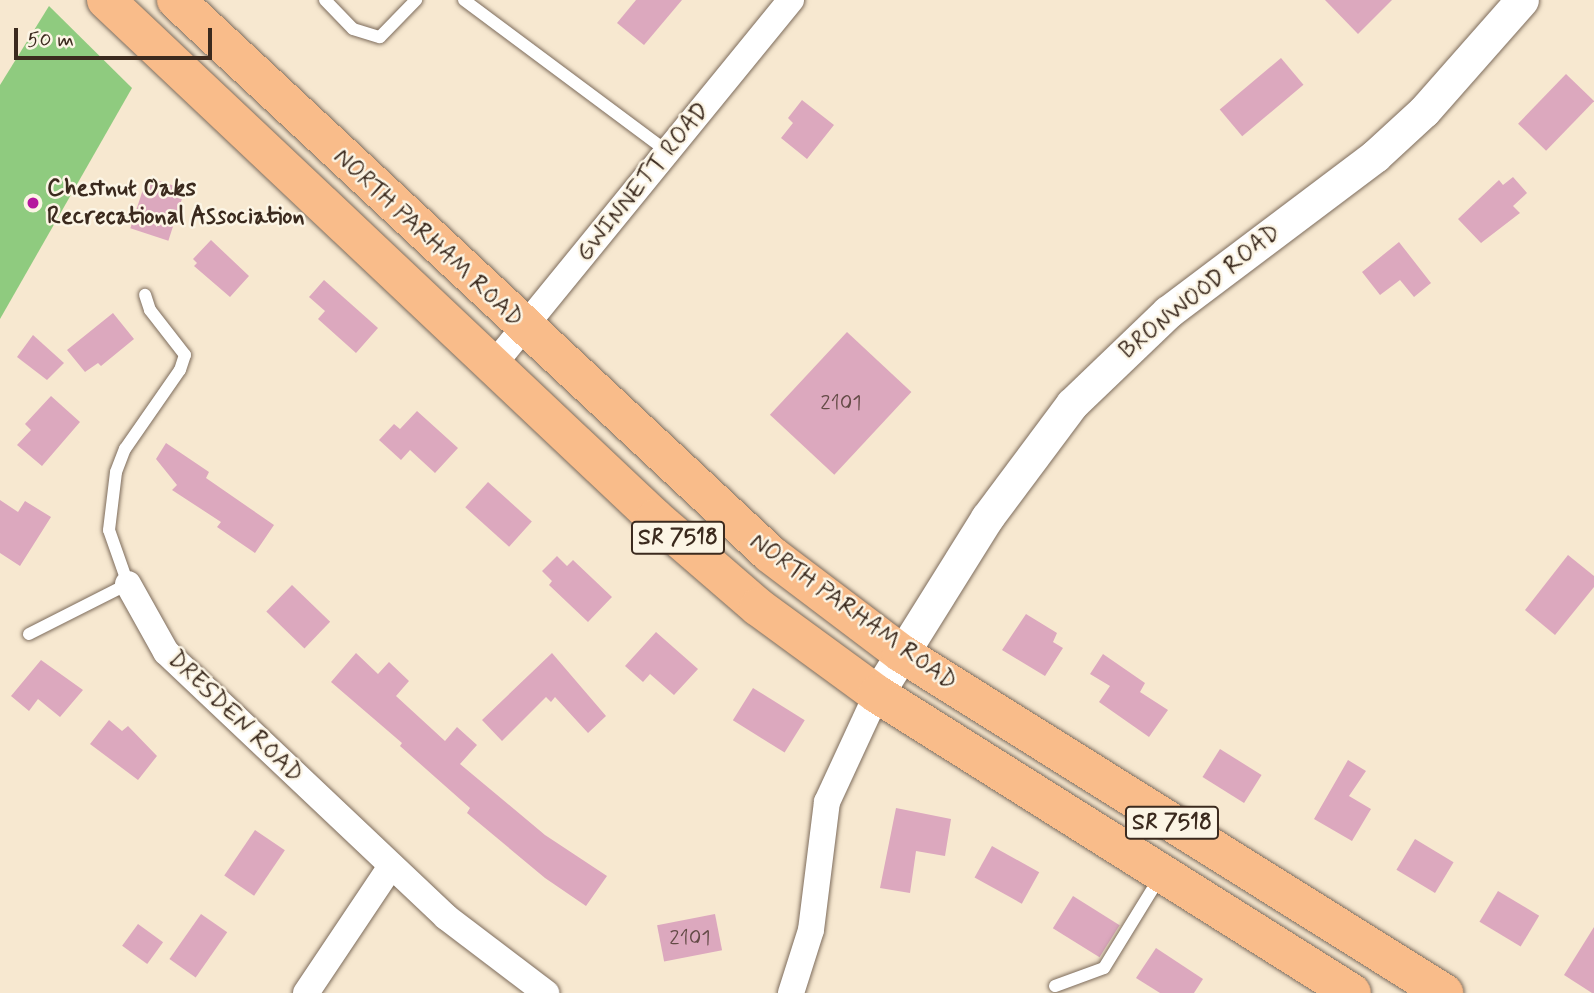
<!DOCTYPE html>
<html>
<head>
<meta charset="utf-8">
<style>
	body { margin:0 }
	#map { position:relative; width:1594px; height:993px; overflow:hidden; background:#f7e8d0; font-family:Mynerve,sans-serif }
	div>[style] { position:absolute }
	.green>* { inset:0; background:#8fcb7f }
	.building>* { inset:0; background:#dca8be; transform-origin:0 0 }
	.roads { filter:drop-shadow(0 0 2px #7d6c5c) drop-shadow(0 0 2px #7d6c5c) }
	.service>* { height:12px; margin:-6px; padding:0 6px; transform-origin:6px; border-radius:6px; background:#fff }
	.minor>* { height:26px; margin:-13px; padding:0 13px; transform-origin:13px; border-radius:13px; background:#fff }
	.tertiary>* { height:33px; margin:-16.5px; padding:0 16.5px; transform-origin:16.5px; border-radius:16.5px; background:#fff }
	.trunk>* { height:38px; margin:-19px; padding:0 19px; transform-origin:19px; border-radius:19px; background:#f9bc8a }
	.dots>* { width:19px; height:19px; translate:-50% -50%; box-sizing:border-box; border:4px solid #fcf5e5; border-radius:50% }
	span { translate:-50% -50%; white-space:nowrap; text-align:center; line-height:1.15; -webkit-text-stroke:5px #fcf5e5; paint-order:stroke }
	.number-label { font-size:21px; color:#634a46 }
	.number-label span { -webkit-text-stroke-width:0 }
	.shield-label span { padding:2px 5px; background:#fcf5e5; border:2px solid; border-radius:5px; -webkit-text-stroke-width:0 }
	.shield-label { font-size:23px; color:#3b2a1e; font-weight:700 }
	.street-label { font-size:24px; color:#3b2a1e }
	.poi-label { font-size:24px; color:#3b2a1e; font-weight:700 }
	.left { translate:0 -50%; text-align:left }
	.scale { position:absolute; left:14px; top:28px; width:198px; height:32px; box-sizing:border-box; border:4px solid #3b2a1e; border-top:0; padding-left:9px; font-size:21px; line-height:24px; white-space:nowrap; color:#3b2a1e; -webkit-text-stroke:5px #fcf5e5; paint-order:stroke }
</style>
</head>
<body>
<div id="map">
	<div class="green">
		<i style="clip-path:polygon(49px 6px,132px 88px,0 319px,0 85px)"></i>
	</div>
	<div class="building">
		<i style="clip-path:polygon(636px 0,682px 0,644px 45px,617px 23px)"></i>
		<i style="clip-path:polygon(1325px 0,1392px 0,1358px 34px)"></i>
		<i style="left:1281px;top:58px;width:35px;height:80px;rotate:50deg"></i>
		<i style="left:1566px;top:74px;width:39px;height:69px;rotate:44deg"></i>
		<i style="clip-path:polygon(802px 100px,834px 125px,807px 159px,781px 138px,793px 123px,788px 118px)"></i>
		<i style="left:147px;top:177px;width:40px;height:54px;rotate:18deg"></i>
		<i style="clip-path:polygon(1513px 177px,1527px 193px,1513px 206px,1520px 213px,1481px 243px,1458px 219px,1499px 180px,1503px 185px)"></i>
		<i style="clip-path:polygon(211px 240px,249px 276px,230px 297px,194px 266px,197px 263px,193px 259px)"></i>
		<i style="clip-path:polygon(1399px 242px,1431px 283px,1414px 297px,1400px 280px,1380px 295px,1362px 272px)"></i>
		<i style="clip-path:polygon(324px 280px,378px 328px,356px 353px,318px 319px,325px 311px,309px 297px)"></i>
		<i style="clip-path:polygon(113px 313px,134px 339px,101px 366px,98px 363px,85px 372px,67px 350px)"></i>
		<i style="left:847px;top:332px;width:88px;height:113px;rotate:43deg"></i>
		<i style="clip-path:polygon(33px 335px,64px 363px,47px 380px,17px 357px)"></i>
		<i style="clip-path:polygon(51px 396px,80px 422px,42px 466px,17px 445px,31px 430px,25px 424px)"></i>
		<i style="clip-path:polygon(417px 411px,458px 448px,435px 473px,410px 450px,401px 460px,379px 440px,394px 424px,400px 429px)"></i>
		<i style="clip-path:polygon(166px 443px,209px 472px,206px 478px,274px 525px,255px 553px,217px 527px,221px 522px,172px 490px,177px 485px,156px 459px)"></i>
		<i style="left:488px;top:482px;width:59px;height:34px;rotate:42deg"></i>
		<i style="clip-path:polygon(0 500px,18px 512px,25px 501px,51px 517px,20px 566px,0 553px)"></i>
		<i style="clip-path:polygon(1568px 555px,1594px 576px,1594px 587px,1555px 635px,1525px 610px)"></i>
		<i style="clip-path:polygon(557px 556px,567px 566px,573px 560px,612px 597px,588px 622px,549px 585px,552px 581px,542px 571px)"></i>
		<i style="left:292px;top:585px;width:53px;height:37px;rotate:44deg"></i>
		<i style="clip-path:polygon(1026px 614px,1057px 633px,1053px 642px,1063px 648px,1045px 676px,1002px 650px)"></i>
		<i style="clip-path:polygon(656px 632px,698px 669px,674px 695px,650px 674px,643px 682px,625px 666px)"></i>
		<i style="clip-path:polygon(356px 653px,378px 674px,389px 662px,409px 681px,396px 696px,445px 741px,457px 727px,477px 745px,460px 764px,545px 835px,607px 876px,586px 906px,545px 878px,467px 813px,470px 808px,400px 746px,402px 743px,331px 682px)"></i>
		<i style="clip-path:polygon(552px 653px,606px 716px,588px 733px,555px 697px,551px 702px,546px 697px,502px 741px,482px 720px)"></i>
		<i style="clip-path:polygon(1103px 654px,1145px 683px,1140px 692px,1168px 710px,1149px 737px,1099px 702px,1110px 686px,1090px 674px)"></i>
		<i style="clip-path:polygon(41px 660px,83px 690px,60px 717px,38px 699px,29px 711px,11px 696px)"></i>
		<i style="left:753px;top:688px;width:61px;height:38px;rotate:32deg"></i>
		<i style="clip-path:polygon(109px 720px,122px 731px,128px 726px,157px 756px,138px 780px,90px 744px)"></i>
		<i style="left:1220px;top:749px;width:49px;height:33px;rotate:32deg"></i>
		<i style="clip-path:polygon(1348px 760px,1366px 771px,1349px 796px,1371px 809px,1352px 841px,1314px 819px)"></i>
		<i style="clip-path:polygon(896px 808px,951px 819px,945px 856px,916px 851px,910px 893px,880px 888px)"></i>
		<i style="left:255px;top:830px;width:36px;height:55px;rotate:34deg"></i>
		<i style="left:1415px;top:839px;width:45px;height:36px;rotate:31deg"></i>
		<i style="left:992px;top:846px;width:54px;height:36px;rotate:29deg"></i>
		<i style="left:1498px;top:891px;width:48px;height:36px;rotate:31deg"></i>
		<i style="left:1073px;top:896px;width:55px;height:38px;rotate:32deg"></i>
		<i style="left:201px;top:914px;width:32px;height:55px;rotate:35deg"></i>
		<i style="left:715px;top:914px;width:37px;height:59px;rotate:79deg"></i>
		<i style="left:138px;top:924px;width:31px;height:27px;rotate:36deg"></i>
		<i style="clip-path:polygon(1594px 927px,1594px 993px,1592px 993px,1564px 975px)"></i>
		<i style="clip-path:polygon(1156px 948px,1203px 979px,1194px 993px,1160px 993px,1136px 978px)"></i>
	</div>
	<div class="roads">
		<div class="service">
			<i style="left:325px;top:0;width:40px;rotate:46deg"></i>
			<i style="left:353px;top:29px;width:28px;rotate:17deg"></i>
			<i style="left:380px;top:37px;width:52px;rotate:-45.8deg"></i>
			<i style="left:464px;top:0;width:254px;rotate:36.7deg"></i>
			<i style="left:29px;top:634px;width:111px;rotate:-26.8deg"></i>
			<i style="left:128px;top:584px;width:57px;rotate:-109.4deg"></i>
			<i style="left:109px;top:530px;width:58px;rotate:-83.1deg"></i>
			<i style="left:116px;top:472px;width:25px;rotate:-69deg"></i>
			<i style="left:125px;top:449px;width:96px;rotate:-55.2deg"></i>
			<i style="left:180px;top:370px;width:16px;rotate:-72deg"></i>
			<i style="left:185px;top:355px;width:57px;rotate:-127.9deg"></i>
			<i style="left:150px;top:310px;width:16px;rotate:-108deg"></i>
			<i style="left:1055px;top:986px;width:52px;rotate:-20.2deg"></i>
			<i style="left:1104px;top:968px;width:107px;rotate:-58.4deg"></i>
		</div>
		<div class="minor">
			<i style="left:494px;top:364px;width:470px;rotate:-50.8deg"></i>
			<i style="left:128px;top:584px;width:78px;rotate:60.8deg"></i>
			<i style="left:166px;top:652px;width:386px;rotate:43.4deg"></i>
			<i style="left:446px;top:917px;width:126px;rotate:37.2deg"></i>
			<i style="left:306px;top:993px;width:153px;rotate:-56.2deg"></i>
			<i style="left:791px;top:993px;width:66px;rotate:-72.4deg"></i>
			<i style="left:811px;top:930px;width:129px;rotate:-82.9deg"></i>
			<i style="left:827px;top:802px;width:119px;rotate:-65.2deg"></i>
		</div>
		<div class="tertiary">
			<i style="left:877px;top:694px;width:208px;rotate:-58deg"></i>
			<i style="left:987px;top:518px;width:142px;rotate:-53.3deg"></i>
			<i style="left:1072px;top:404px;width:133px;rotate:-43.8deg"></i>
			<i style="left:1168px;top:312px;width:259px;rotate:-37deg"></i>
			<i style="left:1375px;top:156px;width:67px;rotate:-42.6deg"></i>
			<i style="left:1424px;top:111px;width:148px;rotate:-48.6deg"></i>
		</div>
		<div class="trunk">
			<i style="left:106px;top:0;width:755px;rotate:43.34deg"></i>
			<i style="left:655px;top:518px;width:136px;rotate:40.8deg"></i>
			<i style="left:758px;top:607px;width:147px;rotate:36.2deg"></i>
			<i style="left:877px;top:694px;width:561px;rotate:32.19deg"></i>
			<i style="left:176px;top:0;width:812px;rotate:43deg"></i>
			<i style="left:770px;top:554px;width:164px;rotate:37.1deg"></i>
			<i style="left:901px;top:653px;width:641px;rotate:32.05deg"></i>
		</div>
	</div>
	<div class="dots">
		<i style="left:33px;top:203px;background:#b5179e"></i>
	</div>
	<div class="number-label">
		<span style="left:841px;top:403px">2101</span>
		<span style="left:690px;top:938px">2101</span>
	</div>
	<div class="shield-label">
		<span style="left:678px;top:538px">SR 7518</span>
		<span style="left:1172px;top:823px">SR 7518</span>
	</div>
	<div class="street-label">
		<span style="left:643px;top:182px;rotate:-51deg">GWINNETT ROAD</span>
		<span style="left:428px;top:238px;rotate:43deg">NORTH PARHAM ROAD</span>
		<span style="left:1200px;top:292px;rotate:-39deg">BRONWOOD ROAD</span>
		<span style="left:853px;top:612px;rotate:36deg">NORTH PARHAM ROAD</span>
		<span style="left:235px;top:717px;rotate:44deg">DRESDEN ROAD</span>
	</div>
	<div class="poi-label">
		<span class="left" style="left:47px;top:203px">Chestnut Oaks<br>Recrecational Association</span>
	</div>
	<div class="scale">50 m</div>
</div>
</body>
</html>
